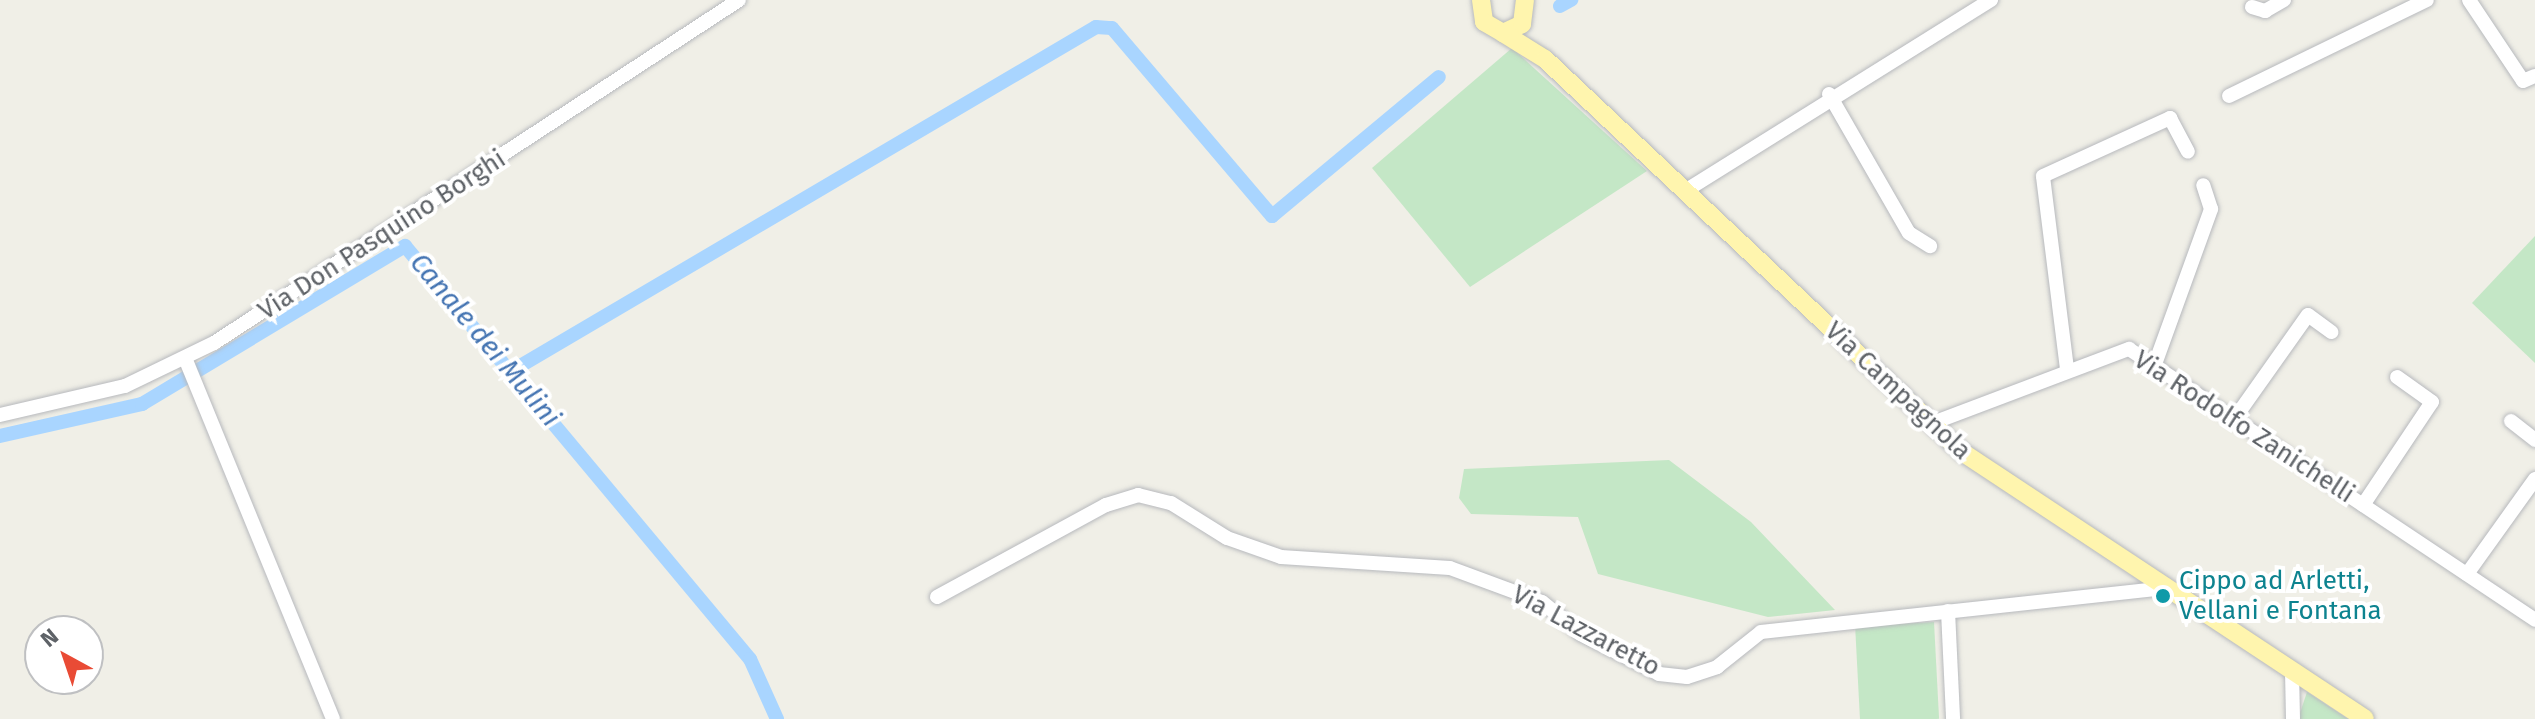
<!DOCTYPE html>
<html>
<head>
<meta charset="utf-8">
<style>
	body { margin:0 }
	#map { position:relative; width:2535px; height:719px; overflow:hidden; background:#f0efe7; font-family:"Fira Sans",sans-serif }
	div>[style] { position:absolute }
	.green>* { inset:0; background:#c4e7c6; transform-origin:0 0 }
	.canal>* { height:14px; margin:-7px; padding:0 7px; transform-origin:7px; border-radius:7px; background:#a9d5ff }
	.roads { filter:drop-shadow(0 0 2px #b7b9bd) drop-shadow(0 0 2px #b7b9bd) }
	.minor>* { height:14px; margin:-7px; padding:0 7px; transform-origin:7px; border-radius:7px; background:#fff }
	.major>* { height:18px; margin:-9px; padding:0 9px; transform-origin:9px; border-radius:9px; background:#fff5ae }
	.dots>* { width:22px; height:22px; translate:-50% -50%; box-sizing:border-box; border:4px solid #fff; border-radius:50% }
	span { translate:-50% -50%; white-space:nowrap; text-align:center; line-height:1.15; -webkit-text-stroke:8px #fff; paint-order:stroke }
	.street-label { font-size:26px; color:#5e6267 }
	.culture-label { font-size:26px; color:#0d838f }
	.left { translate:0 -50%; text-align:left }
	.water-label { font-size:28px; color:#4474b2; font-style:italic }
	.north { position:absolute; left:24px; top:615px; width:80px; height:80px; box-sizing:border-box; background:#fff; border:2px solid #bfc0c2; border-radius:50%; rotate:320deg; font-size:22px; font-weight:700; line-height:32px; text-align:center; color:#5e6267 }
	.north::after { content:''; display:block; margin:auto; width:28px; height:36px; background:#e94b35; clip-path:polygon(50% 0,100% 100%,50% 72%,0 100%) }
</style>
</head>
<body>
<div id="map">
	<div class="green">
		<i style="clip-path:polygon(1512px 48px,1647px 171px,1470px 287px,1372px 168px)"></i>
		<i style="clip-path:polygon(2535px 236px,2535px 363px,2472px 303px)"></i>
		<i style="clip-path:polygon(1669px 460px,1751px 522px,1835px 610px,1768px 617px,1598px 574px,1578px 517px,1471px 514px,1459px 498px,1464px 469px)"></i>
		<i style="left:1934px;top:622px;width:97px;height:79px;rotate:87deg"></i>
		<i style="clip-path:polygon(2307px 692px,2348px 719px,2298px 719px)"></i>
	</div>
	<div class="canal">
		<i style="left:1560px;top:6px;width:13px;rotate:-29deg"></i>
		<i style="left:515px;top:369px;width:674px;rotate:-30.48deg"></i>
		<i style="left:1096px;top:27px;width:16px;rotate:4deg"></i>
		<i style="left:1112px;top:28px;width:247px;rotate:49.6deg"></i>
		<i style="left:1272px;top:216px;width:217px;rotate:-39.8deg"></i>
		<i style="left:0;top:436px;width:146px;rotate:-12.7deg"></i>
		<i style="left:142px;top:404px;width:307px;rotate:-31deg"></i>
		<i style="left:405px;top:246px;width:538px;rotate:50.13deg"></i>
		<i style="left:750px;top:659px;width:66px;rotate:65.8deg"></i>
	</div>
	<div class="roads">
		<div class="minor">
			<i style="left:2469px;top:0;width:97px;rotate:56.3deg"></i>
			<i style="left:2523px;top:81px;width:13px;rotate:-23deg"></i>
			<i style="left:2252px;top:7px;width:14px;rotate:17deg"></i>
			<i style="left:2265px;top:11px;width:22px;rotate:-30deg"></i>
			<i style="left:1829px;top:94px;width:160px;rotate:60.1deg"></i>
			<i style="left:1909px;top:233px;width:25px;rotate:32deg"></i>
			<i style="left:2229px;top:96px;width:220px;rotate:-25.9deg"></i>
			<i style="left:1685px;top:191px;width:361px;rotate:-32deg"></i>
			<i style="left:185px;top:358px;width:390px;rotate:67.7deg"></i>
			<i style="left:2155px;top:364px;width:165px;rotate:-70.1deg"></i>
			<i style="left:2211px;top:209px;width:25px;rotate:-108deg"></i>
			<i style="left:2067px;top:369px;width:194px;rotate:-97.1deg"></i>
			<i style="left:2043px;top:176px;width:140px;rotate:-24.5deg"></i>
			<i style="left:2170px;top:118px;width:38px;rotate:62deg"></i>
			<i style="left:0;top:415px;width:128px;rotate:-13.1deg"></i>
			<i style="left:125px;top:386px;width:99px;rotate:-25.8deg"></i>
			<i style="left:214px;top:343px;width:627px;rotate:-33.16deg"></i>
			<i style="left:2235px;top:418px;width:126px;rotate:-54.7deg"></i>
			<i style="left:2308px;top:315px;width:29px;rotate:36deg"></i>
			<i style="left:2511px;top:421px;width:31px;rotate:38deg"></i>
			<i style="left:1930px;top:424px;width:213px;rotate:-20.7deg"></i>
			<i style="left:2129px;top:349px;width:488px;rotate:33.7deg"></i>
			<i style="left:2363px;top:505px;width:124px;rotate:-56.2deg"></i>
			<i style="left:2432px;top:402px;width:43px;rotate:-144.5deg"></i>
			<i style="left:2467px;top:574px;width:117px;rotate:-54.4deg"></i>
			<i style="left:937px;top:597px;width:192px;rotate:-28.6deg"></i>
			<i style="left:1106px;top:505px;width:34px;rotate:-17deg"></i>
			<i style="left:1138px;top:495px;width:34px;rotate:14deg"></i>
			<i style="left:1171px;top:503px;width:66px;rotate:32deg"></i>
			<i style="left:1227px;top:538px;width:57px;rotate:19.4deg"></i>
			<i style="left:1281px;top:557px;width:169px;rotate:3.7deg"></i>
			<i style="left:1450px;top:568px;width:98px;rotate:20.3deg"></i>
			<i style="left:1542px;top:602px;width:50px;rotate:39.4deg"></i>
			<i style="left:1581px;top:634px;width:88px;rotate:27.1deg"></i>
			<i style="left:1659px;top:674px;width:28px;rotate:6deg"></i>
			<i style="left:1687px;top:677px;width:32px;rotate:-18deg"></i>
			<i style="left:1717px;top:667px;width:56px;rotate:-38.5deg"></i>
			<i style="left:1761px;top:632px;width:406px;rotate:-6.2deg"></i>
			<i style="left:1948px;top:611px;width:108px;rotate:87.3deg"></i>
			<i style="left:2292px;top:671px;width:48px;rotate:88.8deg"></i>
		</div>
		<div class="major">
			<i style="left:1481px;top:0;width:22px;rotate:82deg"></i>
			<i style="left:1484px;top:22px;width:22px;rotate:30deg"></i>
			<i style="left:1503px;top:33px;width:21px;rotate:-25deg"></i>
			<i style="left:1522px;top:24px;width:24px;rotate:-83deg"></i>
			<i style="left:1503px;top:33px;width:49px;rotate:31.8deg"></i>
			<i style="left:1545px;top:59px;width:573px;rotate:43.3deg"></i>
			<i style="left:1962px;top:452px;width:483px;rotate:33.5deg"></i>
		</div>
	</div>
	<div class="dots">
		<i style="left:2163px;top:596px;background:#0f9aa8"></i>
	</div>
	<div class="street-label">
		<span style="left:382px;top:235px;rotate:-33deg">Via Don Pasquino Borghi</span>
		<span style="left:1898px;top:391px;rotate:43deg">Via Campagnola</span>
		<span style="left:2244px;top:427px;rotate:33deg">Via Rodolfo Zanichelli</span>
		<span style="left:1586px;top:631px;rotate:28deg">Via Lazzaretto</span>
	</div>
	<div class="culture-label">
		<span class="left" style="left:2179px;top:596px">Cippo ad Arletti,<br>Vellani e Fontana</span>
	</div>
	<div class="water-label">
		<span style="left:485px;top:340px;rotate:50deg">Canale dei Mulini</span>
	</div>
	<div class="north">N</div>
</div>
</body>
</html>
